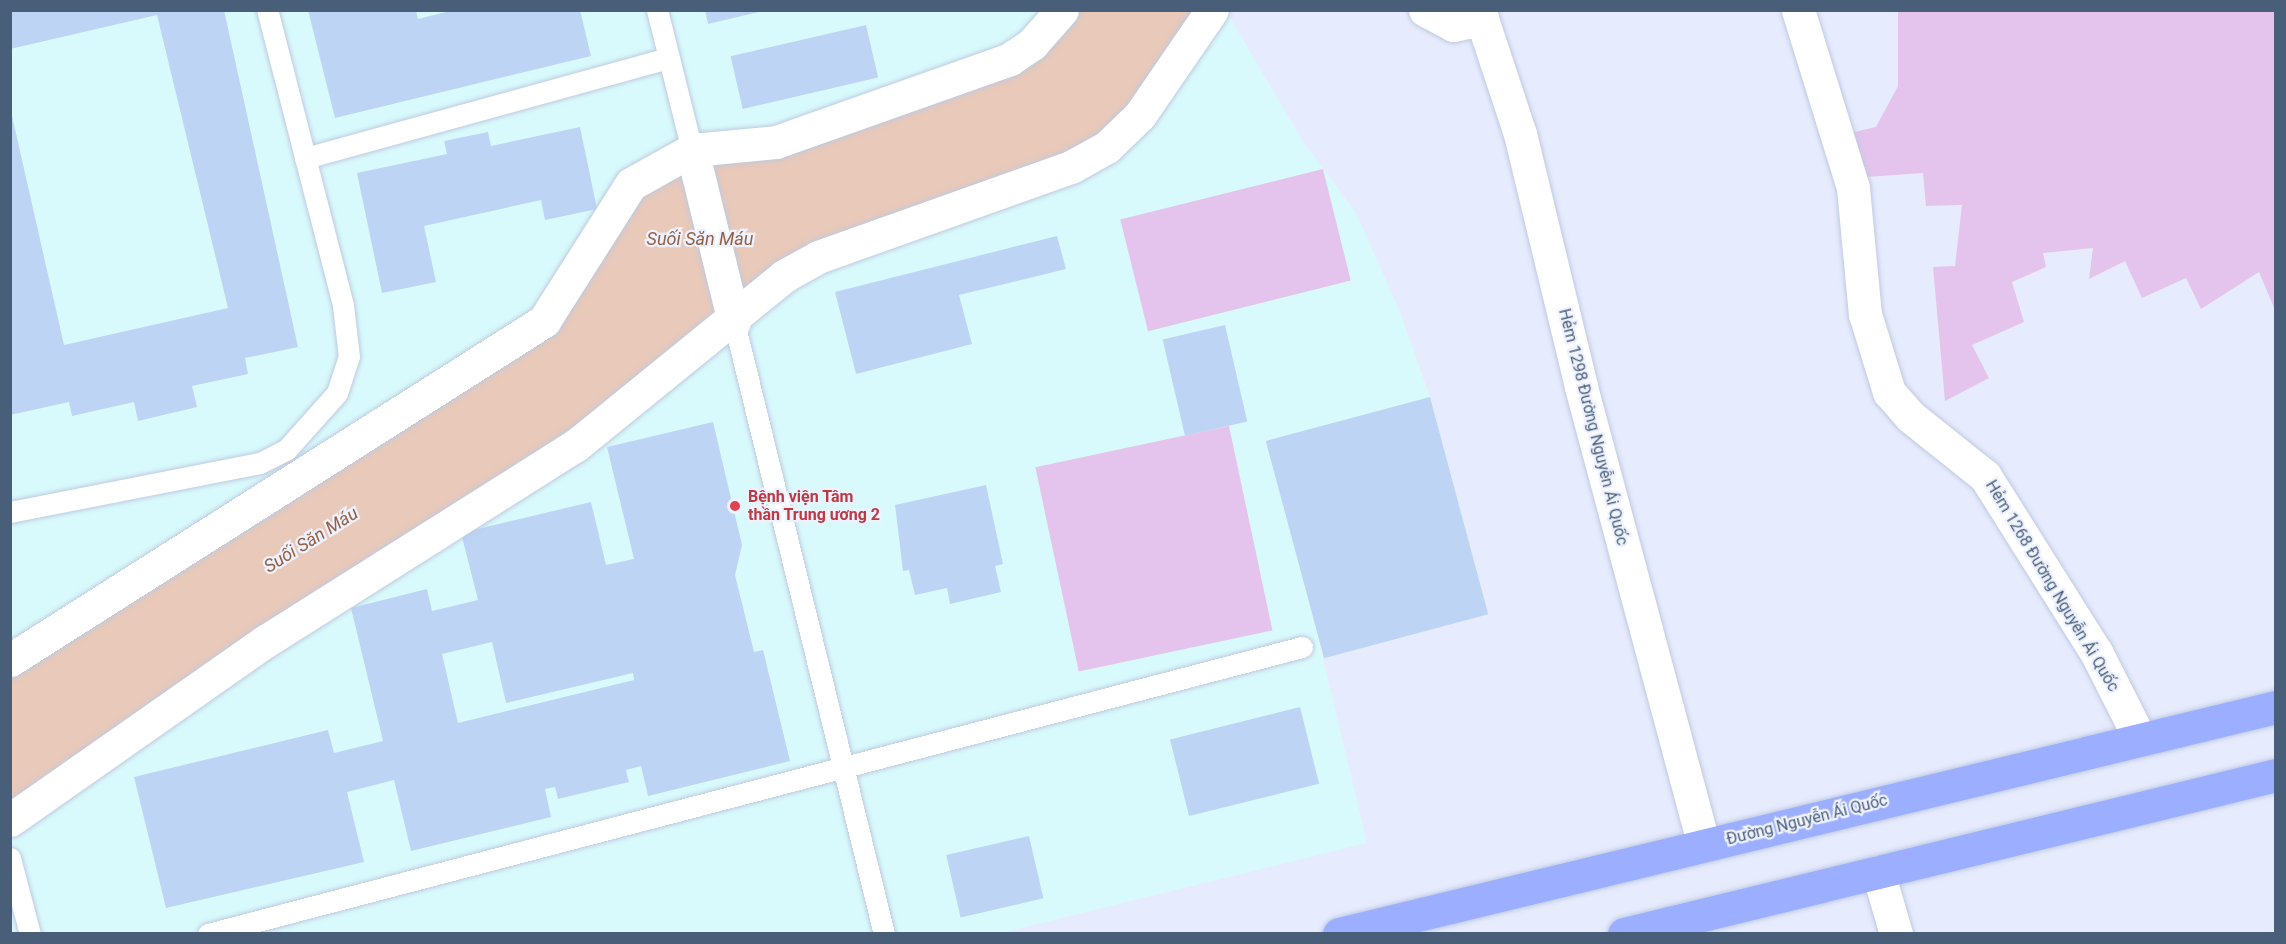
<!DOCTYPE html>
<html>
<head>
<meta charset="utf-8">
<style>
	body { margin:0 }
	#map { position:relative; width:2286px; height:944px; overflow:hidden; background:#e7ebfe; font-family:Roboto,sans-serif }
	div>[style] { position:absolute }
	.medical>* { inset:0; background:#d9fafc }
	.green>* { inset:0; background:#e4c4ed; transform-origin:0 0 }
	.water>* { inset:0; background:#e9c9b9 }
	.building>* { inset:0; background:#bdd4f5; transform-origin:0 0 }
	.roads { filter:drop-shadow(0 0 2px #becae1) drop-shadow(0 0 2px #becae1) }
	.service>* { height:21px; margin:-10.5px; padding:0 10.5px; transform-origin:10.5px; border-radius:10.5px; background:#fff }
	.minor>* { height:33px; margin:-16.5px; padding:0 16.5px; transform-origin:16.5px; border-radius:16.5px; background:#fff }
	.primary>* { height:33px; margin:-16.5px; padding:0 16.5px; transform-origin:16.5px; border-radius:16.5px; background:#9caeff }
	.dots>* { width:16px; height:16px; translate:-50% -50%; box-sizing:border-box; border:3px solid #eef2ff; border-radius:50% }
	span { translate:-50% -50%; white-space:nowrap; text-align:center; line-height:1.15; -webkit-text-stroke:4.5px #eef2ff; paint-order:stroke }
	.street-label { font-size:16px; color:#495f79 }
	.health-label { font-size:16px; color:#be3a42; font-weight:700 }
	.left { translate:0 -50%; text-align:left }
	.water-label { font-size:18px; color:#956143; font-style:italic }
	.frame { position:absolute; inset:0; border:12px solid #495f79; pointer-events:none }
</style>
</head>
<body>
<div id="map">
	<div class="medical">
		<i style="clip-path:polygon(10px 11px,1226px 11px,1304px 143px,1356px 213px,1400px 312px,1430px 397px,1488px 614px,1323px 658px,1367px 843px,1001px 933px,11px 933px)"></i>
	</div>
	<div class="green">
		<i style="clip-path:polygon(1898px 11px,2275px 11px,2275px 310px,2259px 272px,2201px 309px,2186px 278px,2142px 298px,2125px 261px,2089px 279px,2093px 248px,2043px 253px,2046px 267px,2012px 282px,2024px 322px,1972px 345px,1989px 378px,1945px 401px,1933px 267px,1955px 266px,1962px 205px,1926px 206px,1923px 173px,1866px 177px,1850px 133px,1876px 127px,1898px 86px)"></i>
		<i style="left:1323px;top:169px;width:115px;height:209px;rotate:76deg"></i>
		<i style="left:1229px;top:426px;width:209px;height:198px;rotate:78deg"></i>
	</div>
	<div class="water">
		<i style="clip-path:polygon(1078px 11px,1196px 11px,1130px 106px,1100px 136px,720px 309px,585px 419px,11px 804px,11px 676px,549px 335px,641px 195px,704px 162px,749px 162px,1020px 70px)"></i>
	</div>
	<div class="building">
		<i style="clip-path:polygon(10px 10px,224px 10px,298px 347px,245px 358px,248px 374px,192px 386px,197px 407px,138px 421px,134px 402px,72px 416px,69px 402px,10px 415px,10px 107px,64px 345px,228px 308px,157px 15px,10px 49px)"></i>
		<i style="clip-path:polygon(308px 10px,416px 10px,418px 19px,454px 10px,580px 10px,591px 56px,335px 118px)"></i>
		<i style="clip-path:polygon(705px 10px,763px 10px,763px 11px,708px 24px)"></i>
		<i style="left:866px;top:25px;width:54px;height:139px;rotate:77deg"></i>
		<i style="clip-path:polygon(580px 127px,597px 209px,545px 220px,541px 200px,424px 226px,436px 282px,382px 293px,357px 173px,447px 154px,444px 141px,488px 132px,491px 146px)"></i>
		<i style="clip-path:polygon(1057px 236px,1066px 269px,959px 295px,972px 344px,856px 374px,835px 292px)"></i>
		<i style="left:1225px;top:325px;width:99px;height:64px;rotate:77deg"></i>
		<i style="left:1430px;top:397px;width:225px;height:170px;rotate:75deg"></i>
		<i style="clip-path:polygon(evenodd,713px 422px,742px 545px,735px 575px,754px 652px,763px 650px,790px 761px,648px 796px,641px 766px,626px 770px,629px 782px,558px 799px,555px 787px,545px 789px,551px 817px,411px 851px,394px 780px,347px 792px,364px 862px,166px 908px,134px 777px,328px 730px,334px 753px,383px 741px,351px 608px,427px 589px,432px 611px,478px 600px,461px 533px,591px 502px,606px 565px,634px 559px,607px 447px,713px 422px,492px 642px,506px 703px,633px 673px,634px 680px,458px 723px,442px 654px,492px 642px)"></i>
		<i style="clip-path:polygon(986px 485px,1003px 564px,995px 566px,1001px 592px,950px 604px,947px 588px,915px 595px,909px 570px,903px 571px,895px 505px)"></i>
		<i style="left:1300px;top:707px;width:79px;height:134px;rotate:76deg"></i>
		<i style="left:1029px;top:836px;width:64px;height:85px;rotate:77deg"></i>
	</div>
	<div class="roads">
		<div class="service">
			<i style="left:657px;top:10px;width:144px;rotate:76deg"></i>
			<i style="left:305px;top:158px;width:377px;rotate:-15.4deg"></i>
			<i style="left:734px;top:322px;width:630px;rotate:76.23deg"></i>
			<i style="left:10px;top:512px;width:255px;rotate:-11.1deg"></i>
			<i style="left:260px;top:463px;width:30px;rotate:-27deg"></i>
			<i style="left:287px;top:449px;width:75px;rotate:-48.2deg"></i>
			<i style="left:337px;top:393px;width:38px;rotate:-72deg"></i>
			<i style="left:349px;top:357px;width:52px;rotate:-96.6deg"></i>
			<i style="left:343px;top:305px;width:305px;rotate:-104.4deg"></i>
			<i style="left:10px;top:858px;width:79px;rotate:75.3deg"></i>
			<i style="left:208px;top:934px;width:1131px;rotate:-14.7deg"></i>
		</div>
		<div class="minor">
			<i style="left:1425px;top:10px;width:32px;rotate:28deg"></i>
			<i style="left:1453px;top:25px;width:30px;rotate:-12deg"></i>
			<i style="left:1479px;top:10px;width:131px;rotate:71.7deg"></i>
			<i style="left:1520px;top:134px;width:260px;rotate:76.4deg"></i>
			<i style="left:1581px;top:387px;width:474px;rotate:75deg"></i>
			<i style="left:1798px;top:10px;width:186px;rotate:72.8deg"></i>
			<i style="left:1853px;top:188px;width:127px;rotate:84.6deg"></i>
			<i style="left:1865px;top:314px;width:82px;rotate:72.9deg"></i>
			<i style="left:1889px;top:392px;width:33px;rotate:49deg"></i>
			<i style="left:1911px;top:417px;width:95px;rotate:38.6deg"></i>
			<i style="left:1985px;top:476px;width:208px;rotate:57.8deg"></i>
			<i style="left:2096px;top:652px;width:97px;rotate:63.2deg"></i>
			<i style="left:692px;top:150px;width:177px;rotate:76.3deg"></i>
			<i style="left:10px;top:660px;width:633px;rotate:-32.41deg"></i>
			<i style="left:544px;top:321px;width:162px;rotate:-57.6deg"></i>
			<i style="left:631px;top:184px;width:70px;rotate:-29.1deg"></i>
			<i style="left:692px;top:150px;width:84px;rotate:-5.4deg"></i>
			<i style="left:776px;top:142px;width:248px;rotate:-19.5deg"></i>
			<i style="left:1010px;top:59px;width:27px;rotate:-34deg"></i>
			<i style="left:1032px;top:44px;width:45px;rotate:-48.6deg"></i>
			<i style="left:10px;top:820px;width:312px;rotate:-35deg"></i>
			<i style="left:266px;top:641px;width:365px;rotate:-32.3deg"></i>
			<i style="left:575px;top:446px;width:269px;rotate:-39.1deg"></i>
			<i style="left:784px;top:276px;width:39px;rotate:-29deg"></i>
			<i style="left:818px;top:257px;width:269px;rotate:-19.6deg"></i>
			<i style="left:1071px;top:167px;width:41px;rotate:-29.1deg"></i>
			<i style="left:1107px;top:147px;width:46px;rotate:-44.1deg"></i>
			<i style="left:1140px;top:115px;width:127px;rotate:-55.6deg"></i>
			<i style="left:1878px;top:872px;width:65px;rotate:73.8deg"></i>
		</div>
		<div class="primary">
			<i style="left:1339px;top:934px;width:964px;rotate:-13.62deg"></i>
			<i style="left:1624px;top:934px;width:671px;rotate:-13.7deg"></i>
		</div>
	</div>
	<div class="dots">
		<i style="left:735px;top:506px;background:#e0444e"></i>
	</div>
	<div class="street-label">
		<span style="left:1593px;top:427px;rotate:76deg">Hẻm 1298 Đường Nguyễn Ái Quốc</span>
		<span style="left:2052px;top:586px;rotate:59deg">Hẻm 1268 Đường Nguyễn Ái Quốc</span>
		<span style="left:1807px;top:820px;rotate:-14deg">Đường Nguyễn Ái Quốc</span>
	</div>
	<div class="health-label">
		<span class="left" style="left:748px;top:506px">Bệnh viện Tâm<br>thần Trung ương 2</span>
	</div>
	<div class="water-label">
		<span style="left:700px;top:239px">Suối Săn Máu</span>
		<span style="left:311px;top:540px;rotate:-32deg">Suối Săn Máu</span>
	</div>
	<div class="frame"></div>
</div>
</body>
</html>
